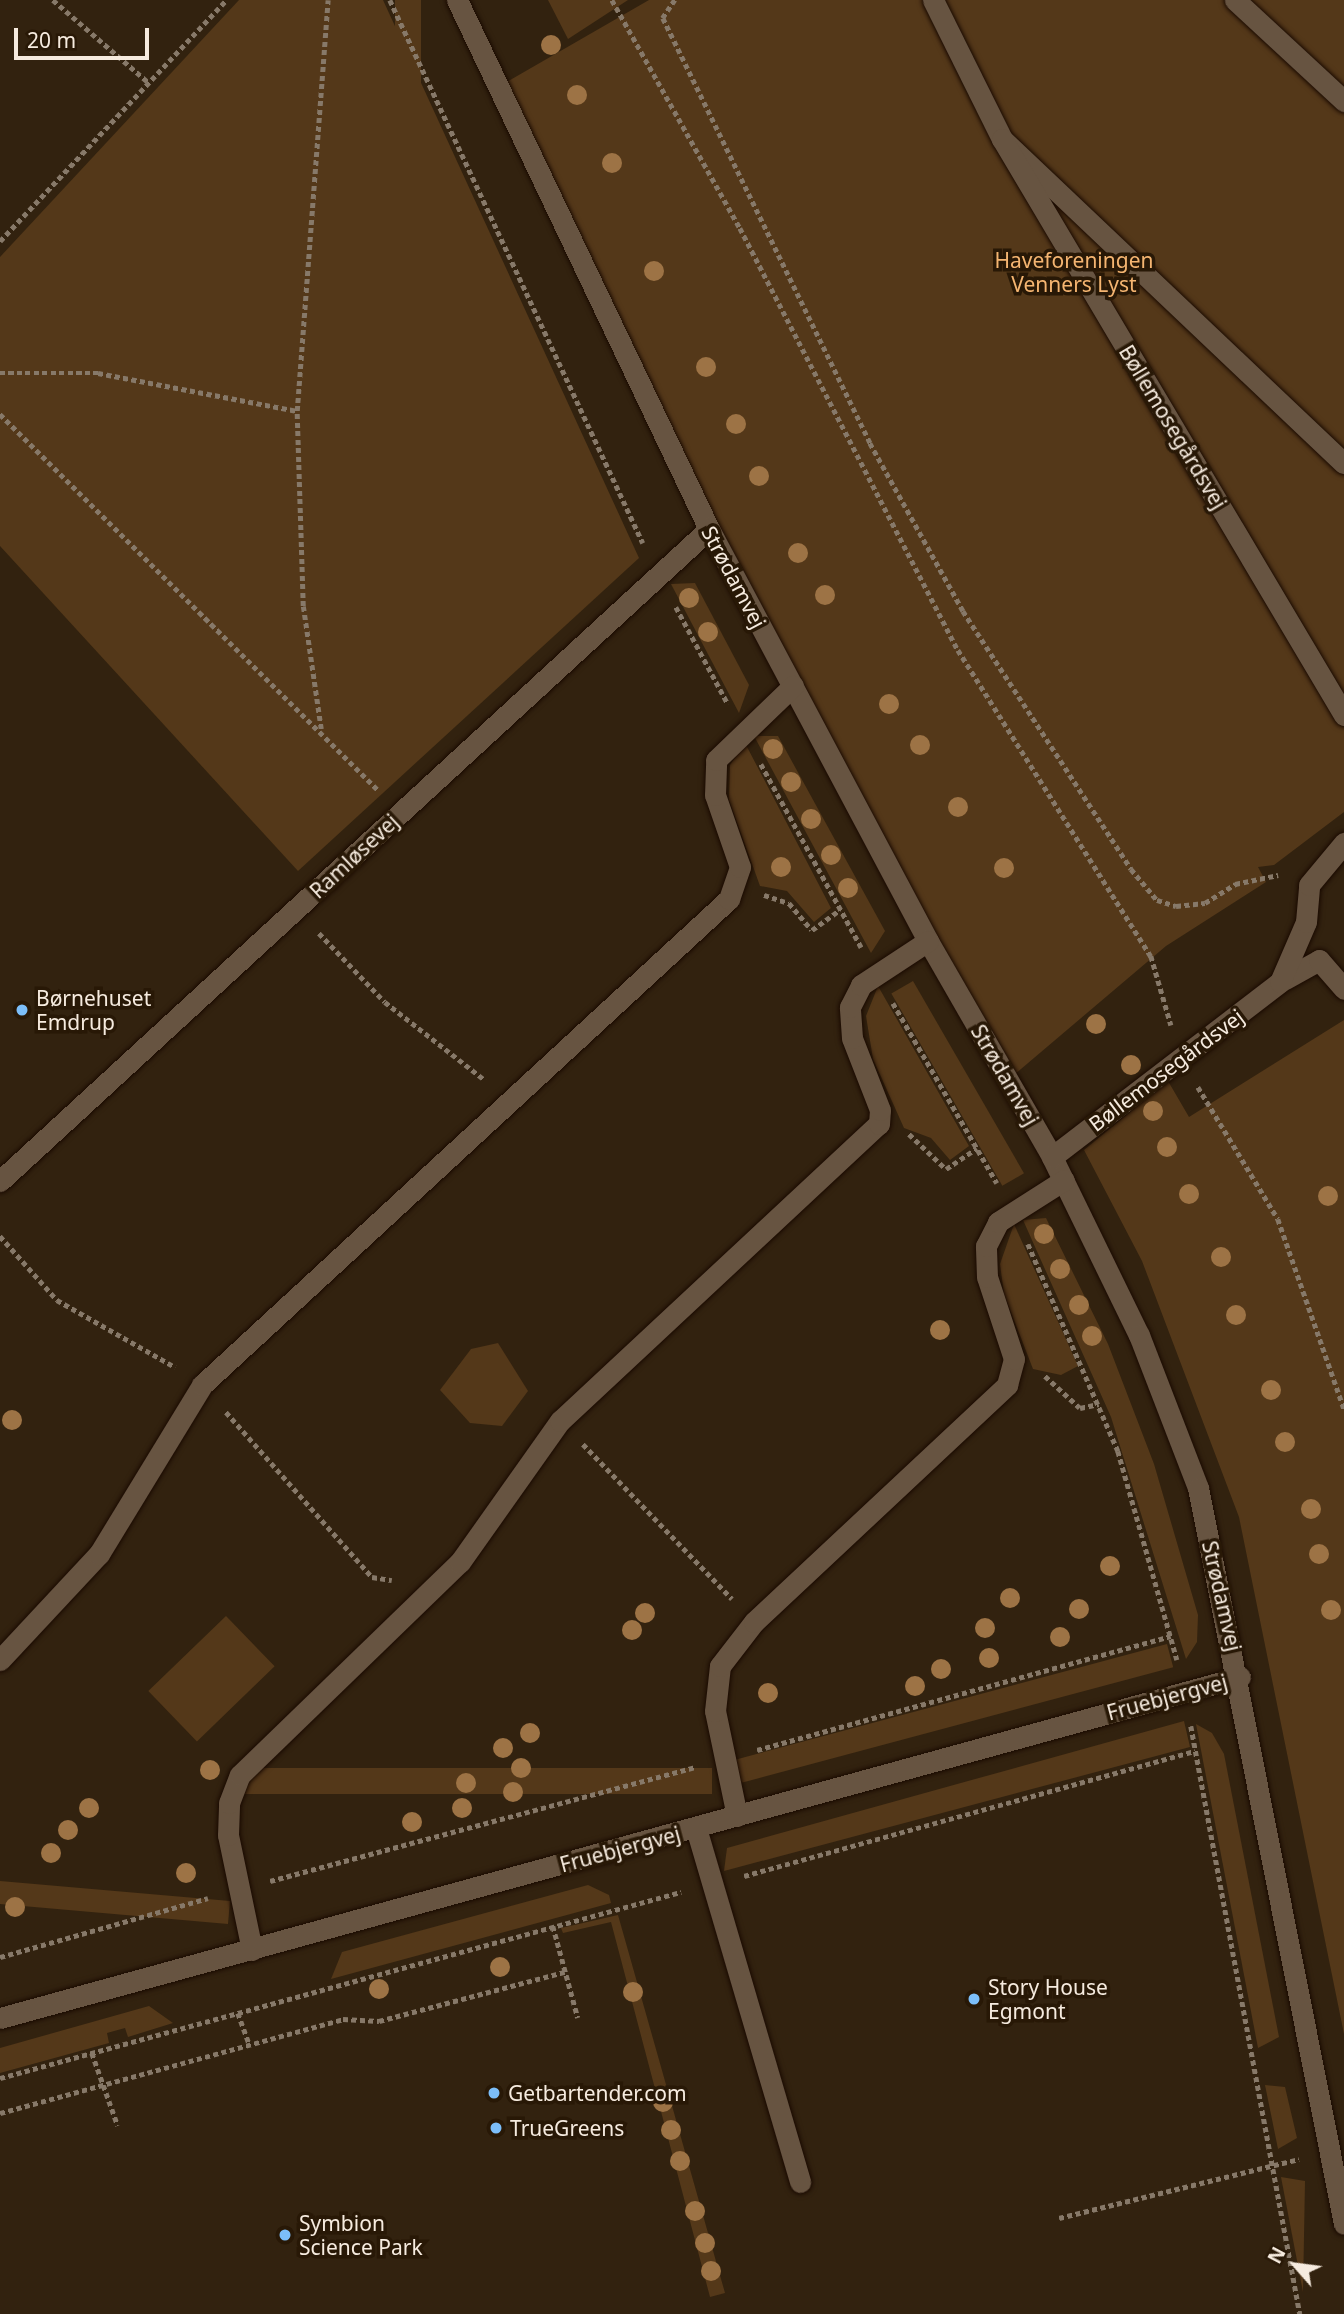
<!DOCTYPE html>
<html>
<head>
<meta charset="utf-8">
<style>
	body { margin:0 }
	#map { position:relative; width:1344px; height:2314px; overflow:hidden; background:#32220f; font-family:"Noto Sans",sans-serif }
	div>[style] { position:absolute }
	.green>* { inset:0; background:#543819; transform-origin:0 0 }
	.path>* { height:4.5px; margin-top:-2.25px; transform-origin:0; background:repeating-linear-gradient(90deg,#877969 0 5px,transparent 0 8.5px) }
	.roads { filter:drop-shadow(0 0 2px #1a0a00) drop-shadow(0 0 2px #1a0a00) }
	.minor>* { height:21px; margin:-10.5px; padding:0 10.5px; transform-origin:10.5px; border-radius:10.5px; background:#675441 }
	.trees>* { width:20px; height:20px; margin:-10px; border-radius:50%; background:#9d7345 }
	.dots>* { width:19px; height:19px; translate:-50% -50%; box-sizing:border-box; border:4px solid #281806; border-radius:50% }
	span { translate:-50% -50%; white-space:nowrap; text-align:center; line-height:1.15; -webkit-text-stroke:7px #281806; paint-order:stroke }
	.park-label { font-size:21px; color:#f5b571 }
	.street-label { font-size:21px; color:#f6ebdf }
	.poi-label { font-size:21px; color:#f6ebdf }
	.left { translate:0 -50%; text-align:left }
	.north { position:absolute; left:1260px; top:2230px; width:70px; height:70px; -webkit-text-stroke:5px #281806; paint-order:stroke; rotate:298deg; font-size:19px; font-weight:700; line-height:28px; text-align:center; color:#f6ebdf }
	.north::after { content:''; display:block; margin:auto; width:24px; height:32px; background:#f6ebdf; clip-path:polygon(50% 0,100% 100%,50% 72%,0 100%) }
	.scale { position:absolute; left:14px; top:28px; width:135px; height:32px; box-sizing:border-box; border:4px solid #f6ebdf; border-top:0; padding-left:9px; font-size:21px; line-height:24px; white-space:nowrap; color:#f6ebdf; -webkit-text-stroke:5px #281806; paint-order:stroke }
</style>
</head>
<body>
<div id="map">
	<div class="green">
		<i style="clip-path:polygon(239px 0,383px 0,639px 558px,298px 871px,0 546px,0 257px)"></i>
		<i style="left:395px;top:0;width:26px;height:609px"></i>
		<i style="clip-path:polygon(548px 0,628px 0,568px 39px)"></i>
		<i style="clip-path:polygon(649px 0,1344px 0,1344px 812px,1274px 865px,1258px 867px,1266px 882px,1166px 946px,1008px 1080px,928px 941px,498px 87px)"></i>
		<i style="clip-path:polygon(695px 583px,749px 685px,739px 713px,671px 584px)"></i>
		<i style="clip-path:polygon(754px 736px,778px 736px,885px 931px,871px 953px)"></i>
		<i style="clip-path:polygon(745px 743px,831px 908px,814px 922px,787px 891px,760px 886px,729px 800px,730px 765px)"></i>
		<i style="left:913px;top:981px;width:222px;height:25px;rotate:60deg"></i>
		<i style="clip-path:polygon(878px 986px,969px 1146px,950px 1160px,931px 1138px,904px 1128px,873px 1059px,866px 1016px)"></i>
		<i style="clip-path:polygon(1344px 1020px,1344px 2034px,1239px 1517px,1142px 1261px,1084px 1150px,1168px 1081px,1189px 1117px)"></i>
		<i style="clip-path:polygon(1046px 1218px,1108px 1344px,1154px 1464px,1198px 1615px,1197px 1642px,1186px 1659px,1111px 1417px,1023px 1220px)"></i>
		<i style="clip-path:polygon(1014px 1224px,1078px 1366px,1061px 1375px,1033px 1369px,1004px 1294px,1000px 1264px)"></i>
		<i style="clip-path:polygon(498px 1343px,528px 1391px,502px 1426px,470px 1423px,440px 1390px,471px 1349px)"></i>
		<i style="left:226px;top:1616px;width:70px;height:108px;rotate:46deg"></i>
		<i style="left:1167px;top:1644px;width:24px;height:447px;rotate:75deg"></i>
		<i style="clip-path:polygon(1184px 1721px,1190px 1747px,724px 1871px,727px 1848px)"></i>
		<i style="clip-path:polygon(1196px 1724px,1212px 1733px,1224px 1754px,1279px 2037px,1258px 2048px)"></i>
		<i style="left:712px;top:1768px;width:26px;height:478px;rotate:90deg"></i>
		<i style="clip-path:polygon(588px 1885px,609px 1895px,611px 1903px,331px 1979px,342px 1952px)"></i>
		<i style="left:230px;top:1901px;width:23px;height:238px;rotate:95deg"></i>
		<i style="clip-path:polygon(618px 1915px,725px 2293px,710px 2297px,611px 1922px,563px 1933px,561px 1928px)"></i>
		<i style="clip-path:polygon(149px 2006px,173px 2023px,128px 2037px,125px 2028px,107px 2033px,109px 2043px,0 2073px,0 2048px)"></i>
		<i style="clip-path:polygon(1265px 2085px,1285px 2087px,1297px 2138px,1278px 2149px)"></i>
		<i style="clip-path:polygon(1281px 2177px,1305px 2181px,1303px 2292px)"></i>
	</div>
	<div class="path">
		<i style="left:53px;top:0;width:125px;rotate:40.8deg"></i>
		<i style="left:390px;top:0;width:599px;rotate:65.02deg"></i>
		<i style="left:612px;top:0;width:261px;rotate:60.7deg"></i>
		<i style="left:740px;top:228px;width:475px;rotate:62.7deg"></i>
		<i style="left:958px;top:650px;width:362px;rotate:57.8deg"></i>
		<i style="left:1151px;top:956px;width:72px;rotate:73.8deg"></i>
		<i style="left:675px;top:0;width:22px;rotate:124deg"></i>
		<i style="left:663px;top:18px;width:473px;rotate:64deg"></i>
		<i style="left:870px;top:443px;width:192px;rotate:61deg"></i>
		<i style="left:963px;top:611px;width:308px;rotate:56.9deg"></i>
		<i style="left:1131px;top:869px;width:40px;rotate:50deg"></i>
		<i style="left:1157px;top:900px;width:20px;rotate:18deg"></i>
		<i style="left:1176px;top:906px;width:29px;rotate:-6deg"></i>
		<i style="left:1205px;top:903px;width:36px;rotate:-32deg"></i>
		<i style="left:1235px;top:884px;width:44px;rotate:-11.8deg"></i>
		<i style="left:0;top:241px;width:330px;rotate:-46.8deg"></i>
		<i style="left:0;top:373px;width:98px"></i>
		<i style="left:98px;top:373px;width:203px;rotate:10.8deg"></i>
		<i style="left:0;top:414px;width:533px;rotate:44.85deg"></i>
		<i style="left:676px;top:607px;width:110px;rotate:61.8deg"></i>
		<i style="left:321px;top:729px;width:124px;rotate:-98.3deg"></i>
		<i style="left:303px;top:606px;width:195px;rotate:-91.8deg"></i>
		<i style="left:297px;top:411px;width:412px;rotate:-85.7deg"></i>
		<i style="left:761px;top:764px;width:209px;rotate:61.3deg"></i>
		<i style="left:764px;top:895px;width:26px;rotate:18deg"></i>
		<i style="left:789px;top:903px;width:35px;rotate:50deg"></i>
		<i style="left:812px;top:930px;width:34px;rotate:-36deg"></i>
		<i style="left:319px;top:933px;width:95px;rotate:46.3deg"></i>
		<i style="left:385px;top:1002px;width:127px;rotate:38deg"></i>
		<i style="left:893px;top:1003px;width:208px;rotate:60deg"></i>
		<i style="left:1198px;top:1087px;width:154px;rotate:58.8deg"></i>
		<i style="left:1278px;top:1219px;width:201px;rotate:70.8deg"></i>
		<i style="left:909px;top:1134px;width:51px;rotate:43.4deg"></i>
		<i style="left:946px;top:1169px;width:37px;rotate:-34deg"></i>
		<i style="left:0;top:1236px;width:86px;rotate:48.3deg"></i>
		<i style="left:57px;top:1300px;width:136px;rotate:29.6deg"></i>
		<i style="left:1028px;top:1244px;width:226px;rotate:66.5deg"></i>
		<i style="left:1118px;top:1451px;width:217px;rotate:74.2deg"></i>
		<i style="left:1045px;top:1376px;width:47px;rotate:42.4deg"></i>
		<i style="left:1080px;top:1408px;width:19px;rotate:-12deg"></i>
		<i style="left:226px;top:1412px;width:220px;rotate:48.5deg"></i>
		<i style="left:372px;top:1577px;width:20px;rotate:9deg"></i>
		<i style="left:583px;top:1444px;width:215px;rotate:46.1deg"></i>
		<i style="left:1191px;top:1726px;width:598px;rotate:79.5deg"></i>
		<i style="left:757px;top:1750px;width:429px;rotate:-15.4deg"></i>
		<i style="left:744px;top:1876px;width:468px;rotate:-15.5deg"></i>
		<i style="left:270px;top:1881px;width:440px;rotate:-15deg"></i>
		<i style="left:553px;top:1926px;width:95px;rotate:74.8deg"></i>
		<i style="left:0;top:1957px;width:216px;rotate:-15.8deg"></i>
		<i style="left:238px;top:2013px;width:33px;rotate:70deg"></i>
		<i style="left:92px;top:2053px;width:77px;rotate:70.4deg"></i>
		<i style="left:0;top:2078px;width:706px;rotate:-15.28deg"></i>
		<i style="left:0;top:2113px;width:356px;rotate:-15.3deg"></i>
		<i style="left:343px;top:2019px;width:36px;rotate:3deg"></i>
		<i style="left:379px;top:2021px;width:192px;rotate:-14.8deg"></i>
		<i style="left:1059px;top:2218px;width:247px;rotate:-13.8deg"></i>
	</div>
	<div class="roads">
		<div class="minor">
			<i style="left:457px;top:0;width:586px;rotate:64.53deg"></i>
			<i style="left:709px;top:529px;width:467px;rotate:62deg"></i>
			<i style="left:928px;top:941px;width:249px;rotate:60.1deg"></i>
			<i style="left:1052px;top:1157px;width:198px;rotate:64deg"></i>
			<i style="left:1139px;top:1335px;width:164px;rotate:68.9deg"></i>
			<i style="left:1198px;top:1488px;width:750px;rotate:78.78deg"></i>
			<i style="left:933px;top:0;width:155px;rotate:63.6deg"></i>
			<i style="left:1002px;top:139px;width:471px;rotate:43.5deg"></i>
			<i style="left:1235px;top:0;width:149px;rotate:42.8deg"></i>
			<i style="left:1002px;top:139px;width:670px;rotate:59.3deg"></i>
			<i style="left:1285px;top:979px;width:39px;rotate:-29deg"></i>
			<i style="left:1319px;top:960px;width:38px;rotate:49deg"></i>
			<i style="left:1052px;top:1157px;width:287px;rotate:-37.5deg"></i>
			<i style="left:1280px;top:982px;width:65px;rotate:-66.6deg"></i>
			<i style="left:1306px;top:922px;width:37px;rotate:-85deg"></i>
			<i style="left:1309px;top:885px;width:55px;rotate:-50.2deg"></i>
			<i style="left:0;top:1181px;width:963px;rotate:-42.6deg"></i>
			<i style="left:0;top:1660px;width:145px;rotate:-47deg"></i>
			<i style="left:99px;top:1554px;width:198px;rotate:-58.6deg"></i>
			<i style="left:202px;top:1385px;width:717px;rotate:-42.68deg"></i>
			<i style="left:729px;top:899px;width:34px;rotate:-71deg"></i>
			<i style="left:740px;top:867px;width:76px;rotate:-109.1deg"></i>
			<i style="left:715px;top:795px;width:35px;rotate:-88deg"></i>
			<i style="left:716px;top:760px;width:107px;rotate:-43.9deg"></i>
			<i style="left:737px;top:1816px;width:107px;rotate:-101.8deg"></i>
			<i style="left:715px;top:1711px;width:45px;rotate:-83.7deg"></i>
			<i style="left:720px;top:1666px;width:56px;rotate:-52.3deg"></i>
			<i style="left:754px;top:1622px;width:347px;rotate:-43.1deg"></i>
			<i style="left:1007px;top:1385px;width:27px;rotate:-75deg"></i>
			<i style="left:1014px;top:1359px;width:86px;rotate:-108.2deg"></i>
			<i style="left:987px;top:1277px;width:31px;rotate:-92deg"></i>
			<i style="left:986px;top:1246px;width:27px;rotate:-63deg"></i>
			<i style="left:998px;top:1222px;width:78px;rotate:-32.5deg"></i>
			<i style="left:696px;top:1828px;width:369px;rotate:73.6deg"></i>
			<i style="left:252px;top:1950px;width:117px;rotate:-101.8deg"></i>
			<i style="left:228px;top:1835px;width:32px;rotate:-88deg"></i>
			<i style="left:229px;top:1803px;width:30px;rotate:-69deg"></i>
			<i style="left:240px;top:1775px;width:306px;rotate:-44.1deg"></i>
			<i style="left:460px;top:1562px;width:173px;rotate:-54.7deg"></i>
			<i style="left:560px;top:1421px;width:436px;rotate:-43deg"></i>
			<i style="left:879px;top:1124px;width:14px;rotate:-86deg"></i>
			<i style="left:880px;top:1110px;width:77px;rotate:-111.3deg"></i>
			<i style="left:852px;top:1038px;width:31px;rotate:-94deg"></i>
			<i style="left:850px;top:1007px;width:25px;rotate:-63deg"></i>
			<i style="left:861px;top:985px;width:80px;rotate:-33.3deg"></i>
			<i style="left:0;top:2018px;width:1286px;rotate:-15.38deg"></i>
		</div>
	</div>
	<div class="trees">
		<i style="left:551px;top:45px"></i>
		<i style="left:577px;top:95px"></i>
		<i style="left:612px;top:163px"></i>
		<i style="left:654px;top:271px"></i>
		<i style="left:706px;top:367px"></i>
		<i style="left:736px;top:424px"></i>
		<i style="left:759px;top:476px"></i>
		<i style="left:798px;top:553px"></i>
		<i style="left:825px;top:595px"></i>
		<i style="left:689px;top:598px"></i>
		<i style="left:708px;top:632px"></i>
		<i style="left:889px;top:704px"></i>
		<i style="left:920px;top:745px"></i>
		<i style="left:773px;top:749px"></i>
		<i style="left:791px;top:782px"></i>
		<i style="left:958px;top:807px"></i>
		<i style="left:811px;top:819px"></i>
		<i style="left:831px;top:855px"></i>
		<i style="left:781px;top:867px"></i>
		<i style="left:1004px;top:868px"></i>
		<i style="left:848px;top:888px"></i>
		<i style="left:1096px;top:1024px"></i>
		<i style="left:1131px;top:1065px"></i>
		<i style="left:1153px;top:1111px"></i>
		<i style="left:1167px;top:1147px"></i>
		<i style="left:1189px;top:1194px"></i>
		<i style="left:1328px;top:1196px"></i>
		<i style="left:1044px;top:1234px"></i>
		<i style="left:1221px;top:1257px"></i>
		<i style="left:1060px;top:1269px"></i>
		<i style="left:1079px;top:1305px"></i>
		<i style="left:1236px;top:1315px"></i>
		<i style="left:940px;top:1330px"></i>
		<i style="left:1092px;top:1336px"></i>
		<i style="left:1271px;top:1390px"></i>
		<i style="left:12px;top:1420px"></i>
		<i style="left:1285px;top:1442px"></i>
		<i style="left:1311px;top:1509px"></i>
		<i style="left:1319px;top:1554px"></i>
		<i style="left:1110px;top:1566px"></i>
		<i style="left:1010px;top:1598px"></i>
		<i style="left:1079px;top:1609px"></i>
		<i style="left:1331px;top:1610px"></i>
		<i style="left:645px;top:1613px"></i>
		<i style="left:985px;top:1628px"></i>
		<i style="left:632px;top:1630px"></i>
		<i style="left:1060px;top:1637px"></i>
		<i style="left:989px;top:1658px"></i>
		<i style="left:941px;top:1669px"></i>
		<i style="left:915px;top:1686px"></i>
		<i style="left:768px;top:1693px"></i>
		<i style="left:530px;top:1733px"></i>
		<i style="left:503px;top:1748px"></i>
		<i style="left:521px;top:1768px"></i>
		<i style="left:210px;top:1770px"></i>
		<i style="left:466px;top:1783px"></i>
		<i style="left:513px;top:1792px"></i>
		<i style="left:89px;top:1808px"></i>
		<i style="left:462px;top:1808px"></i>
		<i style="left:412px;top:1822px"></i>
		<i style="left:68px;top:1830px"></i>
		<i style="left:51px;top:1853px"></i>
		<i style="left:186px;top:1873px"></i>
		<i style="left:15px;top:1907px"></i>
		<i style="left:500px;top:1967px"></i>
		<i style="left:379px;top:1989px"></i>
		<i style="left:633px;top:1992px"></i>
		<i style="left:663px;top:2102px"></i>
		<i style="left:671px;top:2130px"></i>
		<i style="left:680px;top:2161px"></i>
		<i style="left:695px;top:2211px"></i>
		<i style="left:705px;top:2243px"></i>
		<i style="left:711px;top:2271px"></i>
	</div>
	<div class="dots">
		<i style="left:22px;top:1010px;background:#7cbef9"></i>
		<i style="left:974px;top:1999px;background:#7cbef9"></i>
		<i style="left:494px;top:2093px;background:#7cbef9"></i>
		<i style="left:496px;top:2128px;background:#7cbef9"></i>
		<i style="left:285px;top:2235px;background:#7cbef9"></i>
	</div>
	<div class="park-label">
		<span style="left:1074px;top:272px">Haveforeningen<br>Venners Lyst</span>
	</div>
	<div class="street-label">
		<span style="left:1173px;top:427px;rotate:59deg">Bøllemosegårdsvej</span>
		<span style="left:734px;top:577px;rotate:62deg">Strødamvej</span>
		<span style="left:354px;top:856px;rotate:-43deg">Ramløsevej</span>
		<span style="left:1166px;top:1070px;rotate:-37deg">Bøllemosegårdsvej</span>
		<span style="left:1005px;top:1075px;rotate:60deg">Strødamvej</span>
		<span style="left:1222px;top:1596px;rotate:77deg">Strødamvej</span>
		<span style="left:1167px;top:1697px;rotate:-15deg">Fruebjergvej</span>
		<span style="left:620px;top:1849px;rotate:-15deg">Fruebjergvej</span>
	</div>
	<div class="poi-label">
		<span class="left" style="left:36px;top:1010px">Børnehuset<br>Emdrup</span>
		<span class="left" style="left:988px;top:1999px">Story House<br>Egmont</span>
		<span class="left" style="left:508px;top:2093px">Getbartender.com</span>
		<span class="left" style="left:510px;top:2128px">TrueGreens</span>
		<span class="left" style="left:299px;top:2235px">Symbion<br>Science Park</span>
	</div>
	<div class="north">N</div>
	<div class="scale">20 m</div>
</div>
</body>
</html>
